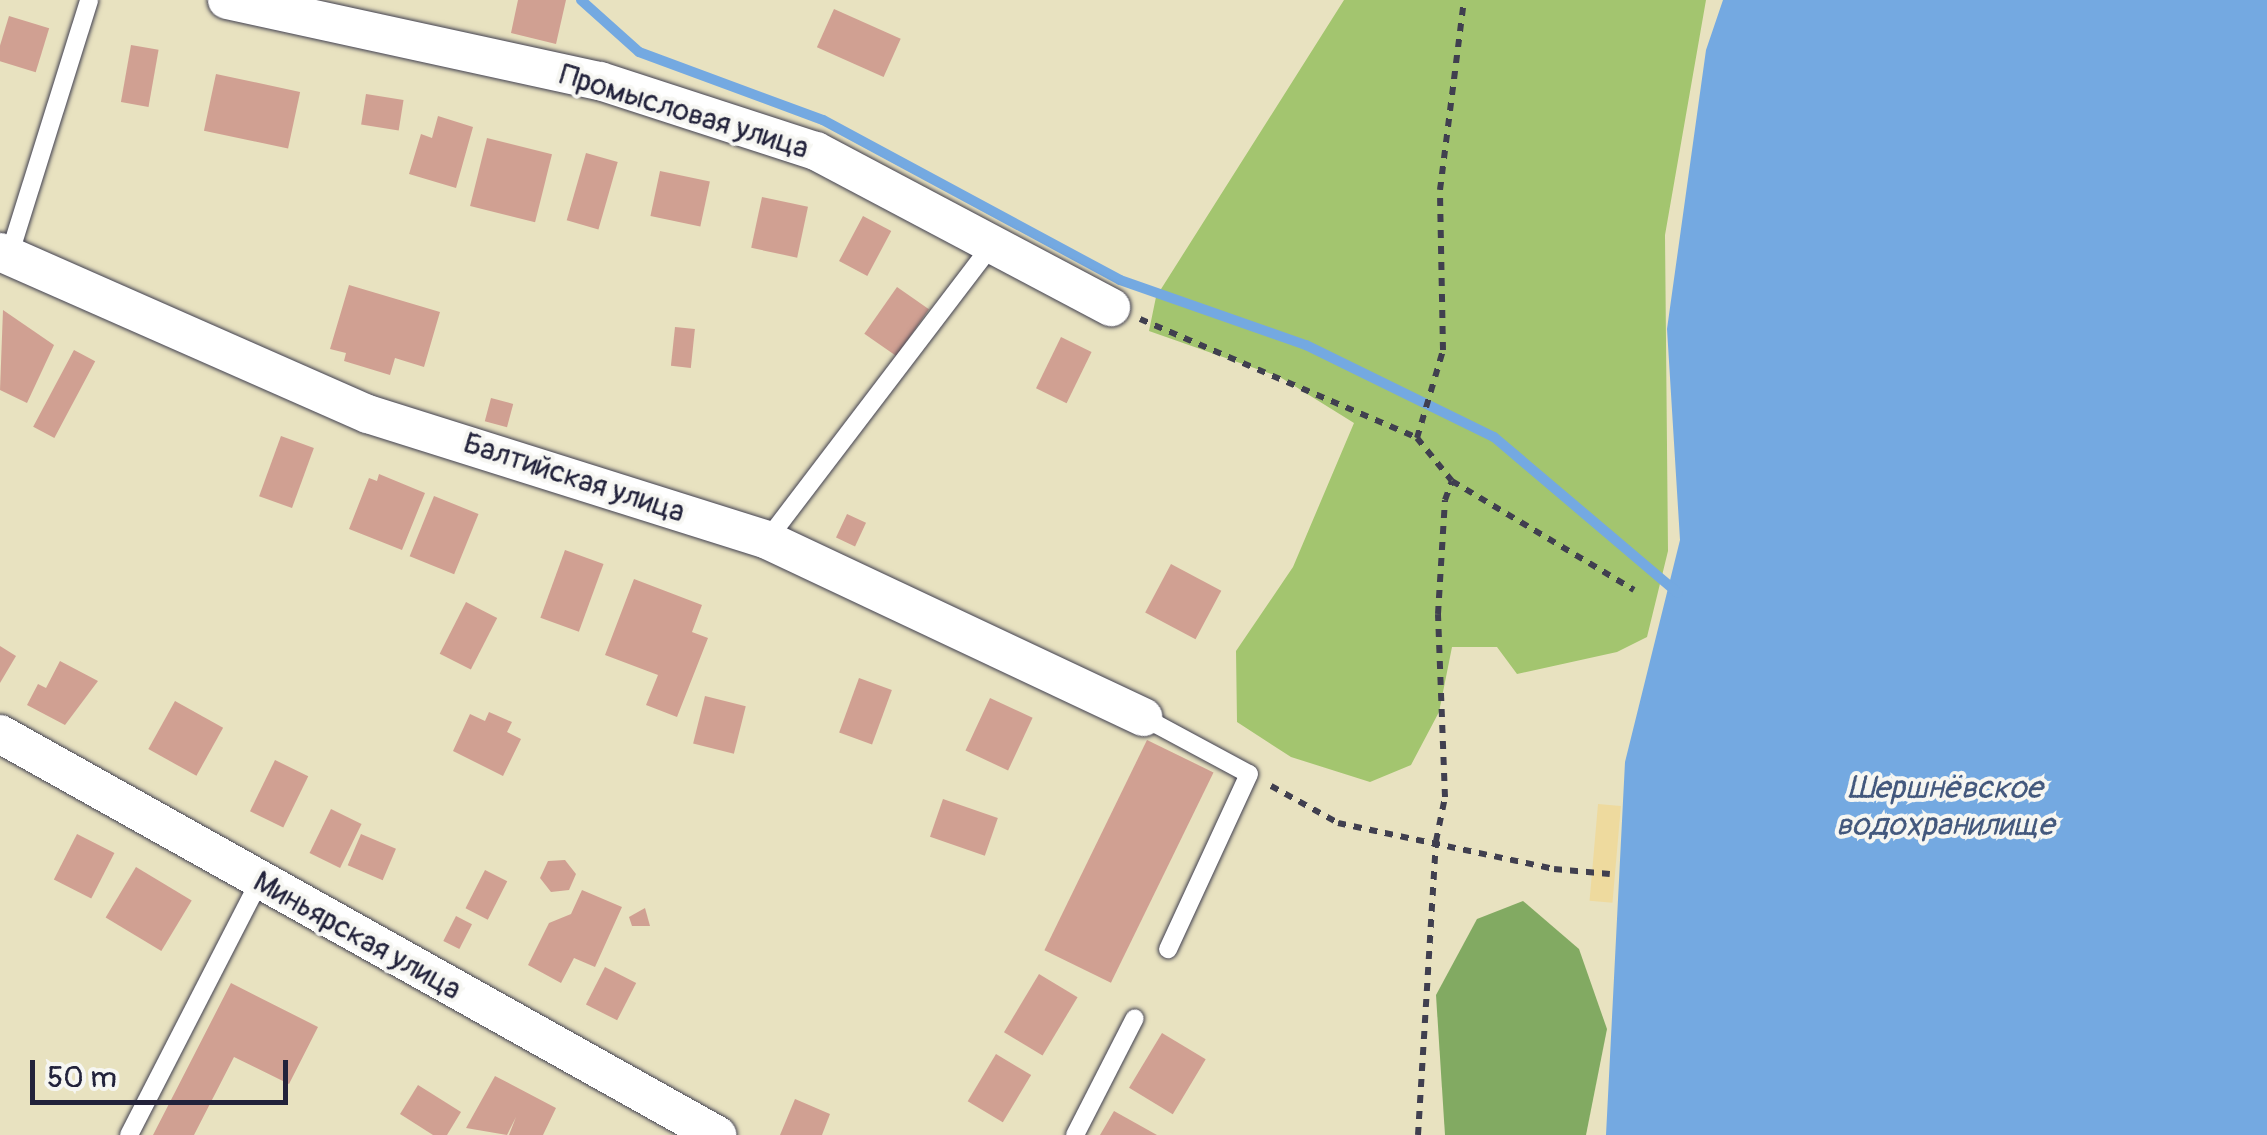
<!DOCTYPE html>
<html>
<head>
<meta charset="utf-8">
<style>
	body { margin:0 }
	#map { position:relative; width:2267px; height:1135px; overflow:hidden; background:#e8e2c0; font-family:Pangolin,sans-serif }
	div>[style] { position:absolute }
	.green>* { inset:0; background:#a3c56f }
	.forest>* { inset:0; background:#82aa62 }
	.sand>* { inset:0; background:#eeda9e; transform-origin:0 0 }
	.water>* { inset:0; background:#74a9e1 }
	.stream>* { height:10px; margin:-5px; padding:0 5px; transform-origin:5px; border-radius:5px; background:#74a9e1 }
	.building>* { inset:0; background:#d0a092; transform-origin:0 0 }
	.path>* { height:6px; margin-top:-3px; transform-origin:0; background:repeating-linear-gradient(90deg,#403f4f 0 8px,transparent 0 16px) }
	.roads { filter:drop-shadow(0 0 2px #403f4f) drop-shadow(0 0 2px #403f4f) }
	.service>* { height:18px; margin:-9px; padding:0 9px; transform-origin:9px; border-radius:9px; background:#fff }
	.minor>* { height:38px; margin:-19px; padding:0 19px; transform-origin:19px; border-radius:19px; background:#fff }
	span { translate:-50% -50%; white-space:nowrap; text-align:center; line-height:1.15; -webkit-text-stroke:8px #f6f6f2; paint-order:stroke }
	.street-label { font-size:30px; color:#22223b }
	.water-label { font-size:32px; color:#43587d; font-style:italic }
	.scale { position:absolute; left:30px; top:1060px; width:258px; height:45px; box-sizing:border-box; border:5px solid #22223b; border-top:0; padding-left:12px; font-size:30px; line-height:35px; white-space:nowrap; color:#22223b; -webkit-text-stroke:8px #f6f6f2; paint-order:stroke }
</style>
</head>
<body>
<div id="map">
	<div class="green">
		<i style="clip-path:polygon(1344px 0,1706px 0,1665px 235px,1668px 551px,1647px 637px,1617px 652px,1517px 674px,1497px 647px,1452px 647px,1439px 712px,1411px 765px,1370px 782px,1291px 757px,1237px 722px,1236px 651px,1293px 567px,1354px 423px,1280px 377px,1149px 331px,1156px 297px)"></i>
	</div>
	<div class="forest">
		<i style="clip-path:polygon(1523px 901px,1579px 949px,1607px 1029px,1586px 1135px,1445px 1135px,1436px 995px,1477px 919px)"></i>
	</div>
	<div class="sand">
		<i style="left:1598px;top:804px;width:23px;height:97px;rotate:5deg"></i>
	</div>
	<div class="water">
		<i style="clip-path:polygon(1723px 0,2267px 0,2267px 1135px,1606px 1135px,1625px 762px,1680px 540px,1667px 329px,1706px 50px)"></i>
	</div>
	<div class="stream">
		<i style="left:581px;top:0;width:78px;rotate:41.9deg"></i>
		<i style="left:639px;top:52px;width:196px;rotate:20.3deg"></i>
		<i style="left:823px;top:120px;width:337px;rotate:28.3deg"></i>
		<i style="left:1120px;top:280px;width:197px;rotate:19.3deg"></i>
		<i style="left:1306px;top:345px;width:209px;rotate:26.1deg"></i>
		<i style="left:1494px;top:437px;width:241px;rotate:40.3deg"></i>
	</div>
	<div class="building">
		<i style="clip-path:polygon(518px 0,566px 0,556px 44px,511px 33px)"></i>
		<i style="left:834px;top:9px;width:73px;height:42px;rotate:24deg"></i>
		<i style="left:9px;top:16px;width:42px;height:46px;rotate:17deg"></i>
		<i style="left:131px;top:45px;width:28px;height:58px;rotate:10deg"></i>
		<i style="left:216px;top:74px;width:86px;height:58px;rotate:12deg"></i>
		<i style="left:366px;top:94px;width:38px;height:31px;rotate:9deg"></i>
		<i style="clip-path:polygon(438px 116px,473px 127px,456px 188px,409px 174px,421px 134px,432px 138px)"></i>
		<i style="left:487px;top:138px;width:67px;height:70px;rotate:14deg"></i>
		<i style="left:586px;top:153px;width:33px;height:70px;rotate:16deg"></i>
		<i style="left:660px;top:171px;width:51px;height:46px;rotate:12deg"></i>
		<i style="left:762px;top:197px;width:47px;height:52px;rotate:12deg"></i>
		<i style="left:863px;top:216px;width:32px;height:51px;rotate:28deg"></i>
		<i style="clip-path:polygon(349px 285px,440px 312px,424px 367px,395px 358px,390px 375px,344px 361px,346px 353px,330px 349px)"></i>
		<i style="left:897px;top:287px;width:39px;height:57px;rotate:35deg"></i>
		<i style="clip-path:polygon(3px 310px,54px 345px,27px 403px,0 390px)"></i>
		<i style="left:675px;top:327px;width:20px;height:39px;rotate:6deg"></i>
		<i style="left:1061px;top:337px;width:34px;height:57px;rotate:26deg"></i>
		<i style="left:74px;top:350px;width:24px;height:87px;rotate:28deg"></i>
		<i style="left:491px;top:398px;width:23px;height:24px;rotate:15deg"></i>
		<i style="left:281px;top:436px;width:35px;height:64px;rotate:20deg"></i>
		<i style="clip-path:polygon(379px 474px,425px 493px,402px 550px,349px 529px,369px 478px,377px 481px)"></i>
		<i style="left:434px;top:496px;width:48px;height:65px;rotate:22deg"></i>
		<i style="left:847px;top:514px;width:21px;height:26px;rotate:25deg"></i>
		<i style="left:565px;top:550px;width:41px;height:72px;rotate:20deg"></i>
		<i style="left:1171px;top:564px;width:57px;height:55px;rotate:28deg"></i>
		<i style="clip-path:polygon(634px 579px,702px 605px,692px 632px,708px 638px,677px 717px,646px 705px,658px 675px,605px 655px)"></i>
		<i style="left:466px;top:602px;width:35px;height:58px;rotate:27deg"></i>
		<i style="clip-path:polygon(0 646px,16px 656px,0 683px)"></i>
		<i style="clip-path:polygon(60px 661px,98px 681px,65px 725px,27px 705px,38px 684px,46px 688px)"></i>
		<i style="left:859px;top:678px;width:35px;height:58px;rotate:20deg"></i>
		<i style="left:705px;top:696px;width:42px;height:49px;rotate:14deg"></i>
		<i style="left:990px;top:698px;width:47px;height:58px;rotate:25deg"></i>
		<i style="left:175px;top:701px;width:55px;height:55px;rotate:29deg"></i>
		<i style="clip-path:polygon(489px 712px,512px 722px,507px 732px,521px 739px,503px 776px,453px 751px,470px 714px,485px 721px)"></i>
		<i style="left:1147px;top:740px;width:74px;height:234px;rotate:26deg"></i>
		<i style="left:275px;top:760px;width:37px;height:57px;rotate:26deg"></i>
		<i style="left:943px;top:799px;width:58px;height:40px;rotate:19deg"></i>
		<i style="left:331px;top:809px;width:34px;height:49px;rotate:26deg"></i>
		<i style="left:77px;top:834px;width:42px;height:51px;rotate:27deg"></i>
		<i style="left:361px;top:834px;width:38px;height:34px;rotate:23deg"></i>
		<i style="clip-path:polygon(565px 860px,576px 874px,569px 890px,551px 892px,540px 878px,548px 861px)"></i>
		<i style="left:136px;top:867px;width:65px;height:59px;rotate:31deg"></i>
		<i style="left:485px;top:870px;width:25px;height:43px;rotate:27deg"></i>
		<i style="clip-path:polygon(582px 890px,622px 907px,595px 967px,574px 958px,561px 983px,528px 965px,549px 923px,571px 914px)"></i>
		<i style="clip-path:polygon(645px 908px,650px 926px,632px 926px,629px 917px)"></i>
		<i style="left:456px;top:916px;width:18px;height:28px;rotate:27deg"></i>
		<i style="left:605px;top:967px;width:35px;height:42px;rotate:27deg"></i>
		<i style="left:1039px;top:974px;width:45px;height:68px;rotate:31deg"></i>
		<i style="clip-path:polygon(231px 983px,318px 1027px,289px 1084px,234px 1057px,194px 1135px,153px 1135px)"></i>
		<i style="left:1162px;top:1033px;width:51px;height:64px;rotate:31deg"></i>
		<i style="left:996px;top:1054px;width:41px;height:55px;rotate:31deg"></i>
		<i style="clip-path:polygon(495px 1076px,556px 1108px,543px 1135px,509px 1135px,516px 1117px,507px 1135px,466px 1128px)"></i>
		<i style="clip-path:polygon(418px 1085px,461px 1112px,447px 1135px,433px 1135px,400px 1114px)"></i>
		<i style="clip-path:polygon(795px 1099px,830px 1114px,822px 1135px,780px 1135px)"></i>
		<i style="clip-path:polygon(1114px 1111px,1157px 1135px,1100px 1135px)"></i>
	</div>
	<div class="path">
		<i style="left:1140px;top:319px;width:301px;rotate:23.2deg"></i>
		<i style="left:1417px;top:438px;width:55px;rotate:50.9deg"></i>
		<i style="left:1452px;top:481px;width:212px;rotate:30.9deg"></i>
		<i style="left:1417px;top:438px;width:92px;rotate:-73.5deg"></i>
		<i style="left:1443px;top:350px;width:160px;rotate:-91.1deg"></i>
		<i style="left:1440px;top:190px;width:192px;rotate:-82.8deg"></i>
		<i style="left:1271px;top:786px;width:77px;rotate:28.9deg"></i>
		<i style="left:1338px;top:823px;width:221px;rotate:12deg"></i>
		<i style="left:1554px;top:869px;width:56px;rotate:5.1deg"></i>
		<i style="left:1418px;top:1135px;width:295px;rotate:-86.5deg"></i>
		<i style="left:1436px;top:841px;width:45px;rotate:-78.4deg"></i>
		<i style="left:1445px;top:797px;width:183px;rotate:-92.2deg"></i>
		<i style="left:1438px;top:614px;width:114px;rotate:-86.5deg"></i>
		<i style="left:1445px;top:500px;width:20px;rotate:-70deg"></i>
	</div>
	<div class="roads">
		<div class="service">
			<i style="left:9px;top:256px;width:268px;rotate:-72.6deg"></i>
			<i style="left:767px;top:540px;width:371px;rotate:-52.7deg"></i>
			<i style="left:1143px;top:717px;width:120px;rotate:28.3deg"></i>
			<i style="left:1249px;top:774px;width:193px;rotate:114.8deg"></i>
			<i style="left:129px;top:1135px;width:284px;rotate:-62.8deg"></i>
			<i style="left:1075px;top:1135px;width:131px;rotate:-62.9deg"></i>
		</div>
		<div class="minor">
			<i style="left:227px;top:0;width:382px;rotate:12.3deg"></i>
			<i style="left:600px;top:81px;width:227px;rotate:18deg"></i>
			<i style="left:816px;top:151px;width:334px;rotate:27.9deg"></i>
			<i style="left:0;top:252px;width:402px;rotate:23.8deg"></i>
			<i style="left:368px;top:414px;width:418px;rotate:17.5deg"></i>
			<i style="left:767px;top:540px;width:416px;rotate:25.2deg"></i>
			<i style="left:0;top:734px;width:822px;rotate:29.22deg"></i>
		</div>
	</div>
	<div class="street-label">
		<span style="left:684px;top:112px;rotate:17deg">Промысловая улица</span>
		<span style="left:574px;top:478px;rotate:18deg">Балтийская улица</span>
		<span style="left:357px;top:936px;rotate:29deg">Миньярская улица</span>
	</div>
	<div class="water-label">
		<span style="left:1945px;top:807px">Шершнёвское<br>водохранилище</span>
	</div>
	<div class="scale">50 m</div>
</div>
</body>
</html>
